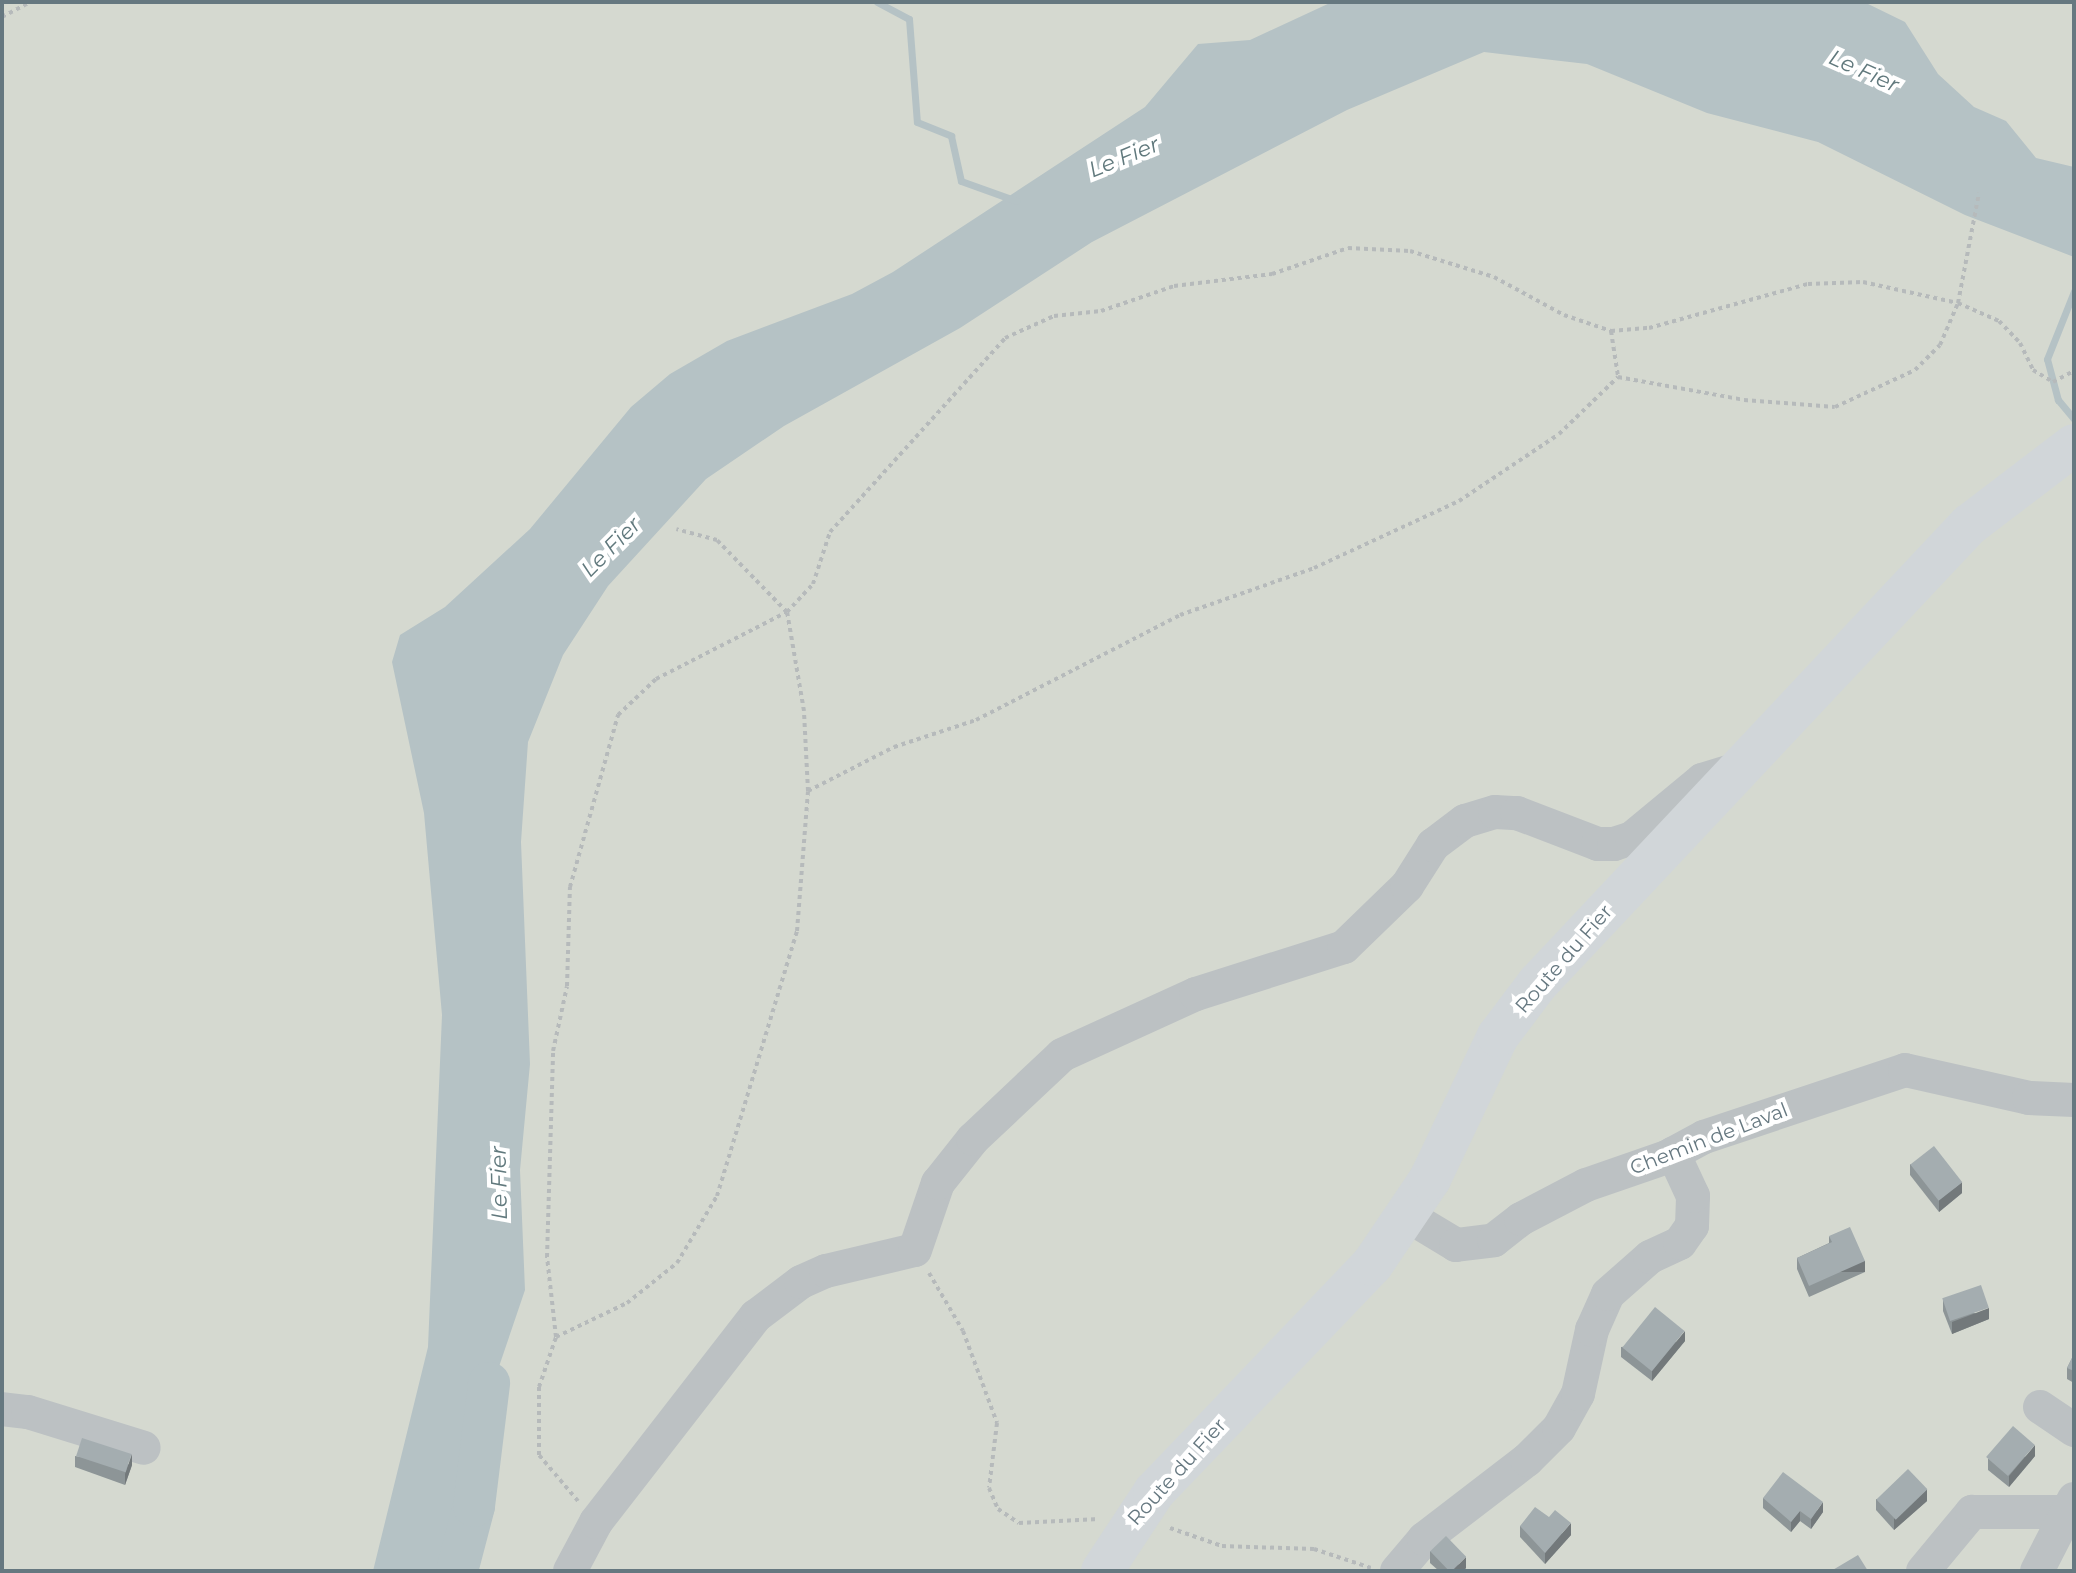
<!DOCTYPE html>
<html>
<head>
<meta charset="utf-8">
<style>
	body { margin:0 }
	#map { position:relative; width:2076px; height:1573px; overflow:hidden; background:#f4f4f1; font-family:Montserrat,sans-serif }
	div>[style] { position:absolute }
	.green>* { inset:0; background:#d5d9d0; transform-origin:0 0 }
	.water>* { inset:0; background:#b5c2c5 }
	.stream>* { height:7px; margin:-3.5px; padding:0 3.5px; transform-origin:3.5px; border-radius:3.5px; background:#b5c2c5 }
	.river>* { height:42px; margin:-21px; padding:0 21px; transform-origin:21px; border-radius:21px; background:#b5c2c5 }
	.path>* { height:4px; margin-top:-2px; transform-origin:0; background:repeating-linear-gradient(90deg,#b6babb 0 4px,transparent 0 8px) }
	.minor>* { height:34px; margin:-17px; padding:0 17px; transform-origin:17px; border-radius:17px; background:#bcc1c3 }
	.major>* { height:42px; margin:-21px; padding:0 21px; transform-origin:21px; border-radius:21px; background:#d1d6d9 }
	.wall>* { inset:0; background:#8d9597 }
	.shaded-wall>* { inset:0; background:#73797b; transform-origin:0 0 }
	.building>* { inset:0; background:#a4adb0; transform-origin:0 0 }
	span { translate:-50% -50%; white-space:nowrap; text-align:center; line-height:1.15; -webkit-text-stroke:8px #fff; paint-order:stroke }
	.street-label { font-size:20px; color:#667880 }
	.water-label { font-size:22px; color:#61797d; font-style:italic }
	.frame { position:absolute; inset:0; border:4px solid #667880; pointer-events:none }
</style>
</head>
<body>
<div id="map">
	<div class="green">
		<i style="left:2px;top:2px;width:2072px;height:1569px"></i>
	</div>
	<div class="water">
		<i style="clip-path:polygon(1332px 2px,1864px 2px,1905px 22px,1938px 74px,1974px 107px,2006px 121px,2036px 158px,2074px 167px,2074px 257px,1965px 215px,1818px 142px,1707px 113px,1587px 64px,1484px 52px,1347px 110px,1092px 242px,960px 328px,784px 426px,706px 479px,608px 586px,563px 655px,528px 742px,521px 842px,530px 1064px,520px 1170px,525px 1290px,488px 1399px,455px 1571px,373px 1571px,428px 1347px,442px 1015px,424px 813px,392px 662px,400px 635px,445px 607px,530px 529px,631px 407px,670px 374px,727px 341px,852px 294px,893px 272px,1145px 107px,1198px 44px,1250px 40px)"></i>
	</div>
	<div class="stream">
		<i style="left:877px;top:2px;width:36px;rotate:28deg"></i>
		<i style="left:909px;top:19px;width:103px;rotate:85.6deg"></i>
		<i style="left:917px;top:122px;width:37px;rotate:22deg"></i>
		<i style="left:951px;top:136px;width:46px;rotate:77.5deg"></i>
		<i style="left:961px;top:181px;width:59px;rotate:19.7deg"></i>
		<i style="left:2074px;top:419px;width:25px;rotate:-130deg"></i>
		<i style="left:2058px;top:400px;width:42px;rotate:-105deg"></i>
		<i style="left:2047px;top:359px;width:73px;rotate:-68.3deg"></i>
	</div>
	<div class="river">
		<i style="left:457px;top:1571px;width:67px;rotate:-75.3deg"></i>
		<i style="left:474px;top:1506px;width:124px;rotate:-83deg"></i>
	</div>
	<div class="path">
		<i style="left:1037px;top:2px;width:27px"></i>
		<i style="left:2px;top:17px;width:32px;rotate:-28deg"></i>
		<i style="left:1611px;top:331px;width:46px;rotate:81.2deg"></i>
		<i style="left:808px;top:791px;width:97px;rotate:-27.1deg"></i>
		<i style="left:894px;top:747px;width:86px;rotate:-18.2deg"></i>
		<i style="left:976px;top:720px;width:229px;rotate:-27.2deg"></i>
		<i style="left:1180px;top:615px;width:142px;rotate:-19.3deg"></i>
		<i style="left:1314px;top:568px;width:160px;rotate:-24.8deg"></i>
		<i style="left:1459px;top:501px;width:120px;rotate:-33.8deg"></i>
		<i style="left:1559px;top:434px;width:82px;rotate:-44deg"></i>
		<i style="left:1618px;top:377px;width:128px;rotate:10.3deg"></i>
		<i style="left:1744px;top:400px;width:91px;rotate:4.4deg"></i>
		<i style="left:1835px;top:407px;width:88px;rotate:-24.8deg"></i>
		<i style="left:1915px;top:370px;width:35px;rotate:-45deg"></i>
		<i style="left:1940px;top:345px;width:46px;rotate:-66.8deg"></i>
		<i style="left:1958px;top:303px;width:112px;rotate:-79.2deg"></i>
		<i style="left:929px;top:1273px;width:67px;rotate:59.6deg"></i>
		<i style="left:963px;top:1331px;width:98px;rotate:69.7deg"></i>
		<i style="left:997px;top:1423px;width:65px;rotate:97deg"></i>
		<i style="left:989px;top:1488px;width:23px;rotate:67deg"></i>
		<i style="left:998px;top:1509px;width:25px;rotate:34deg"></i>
		<i style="left:1019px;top:1523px;width:80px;rotate:-2.9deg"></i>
		<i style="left:556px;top:1337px;width:81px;rotate:-96.4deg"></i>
		<i style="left:547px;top:1257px;width:206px;rotate:-88.3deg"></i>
		<i style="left:553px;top:1051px;width:66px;rotate:-77.8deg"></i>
		<i style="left:567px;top:986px;width:99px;rotate:-88.3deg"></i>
		<i style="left:570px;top:887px;width:179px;rotate:-74.4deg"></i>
		<i style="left:618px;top:715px;width:52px;rotate:-43.5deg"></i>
		<i style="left:656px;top:679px;width:147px;rotate:-27.1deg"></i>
		<i style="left:787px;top:612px;width:100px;rotate:-134.2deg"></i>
		<i style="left:717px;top:540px;width:42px;rotate:-165deg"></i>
		<i style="left:578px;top:1501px;width:60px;rotate:-130.3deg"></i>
		<i style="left:539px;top:1455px;width:68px;rotate:-90deg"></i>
		<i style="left:539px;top:1387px;width:53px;rotate:-71.2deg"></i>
		<i style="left:556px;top:1337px;width:79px;rotate:-25.6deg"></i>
		<i style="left:627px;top:1303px;width:64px;rotate:-38.7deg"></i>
		<i style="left:677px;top:1263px;width:78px;rotate:-59.2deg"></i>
		<i style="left:717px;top:1196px;width:277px;rotate:-73.2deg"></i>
		<i style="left:797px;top:931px;width:140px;rotate:-85.5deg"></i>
		<i style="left:808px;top:791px;width:80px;rotate:-92.9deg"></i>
		<i style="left:804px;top:711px;width:100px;rotate:-99.7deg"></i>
		<i style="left:787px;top:612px;width:38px;rotate:-47deg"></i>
		<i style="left:813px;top:584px;width:55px;rotate:-71.9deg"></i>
		<i style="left:830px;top:532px;width:261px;rotate:-47.9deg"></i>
		<i style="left:1005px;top:338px;width:54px;rotate:-24.2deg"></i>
		<i style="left:1054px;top:316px;width:47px;rotate:-6.1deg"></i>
		<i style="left:1101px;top:311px;width:77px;rotate:-18.9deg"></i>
		<i style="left:1174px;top:286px;width:99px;rotate:-7deg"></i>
		<i style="left:1272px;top:274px;width:80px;rotate:-18.9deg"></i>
		<i style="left:1348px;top:248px;width:62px;rotate:2.8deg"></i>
		<i style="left:1410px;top:251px;width:88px;rotate:17.2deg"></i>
		<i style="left:1494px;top:277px;width:80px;rotate:28.5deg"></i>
		<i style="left:1564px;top:315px;width:50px;rotate:18.8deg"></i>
		<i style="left:1611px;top:331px;width:38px;rotate:-5deg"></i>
		<i style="left:1649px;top:328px;width:165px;rotate:-15.5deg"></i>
		<i style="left:1808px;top:284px;width:55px;rotate:-2.1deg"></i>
		<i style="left:1863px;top:282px;width:97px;rotate:12.5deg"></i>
		<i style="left:1958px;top:303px;width:45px;rotate:23.7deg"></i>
		<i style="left:1999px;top:321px;width:30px;rotate:46deg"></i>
		<i style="left:2020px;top:343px;width:30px;rotate:64deg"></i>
		<i style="left:2033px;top:370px;width:23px;rotate:31deg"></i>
		<i style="left:2053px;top:382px;width:24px;rotate:-28deg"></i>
		<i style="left:1170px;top:1528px;width:55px;rotate:19.1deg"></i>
		<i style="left:1222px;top:1546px;width:92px;rotate:1.9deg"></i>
		<i style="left:1314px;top:1549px;width:60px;rotate:18.4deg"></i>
	</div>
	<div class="minor">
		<i style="left:1408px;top:1216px;width:56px;rotate:31.1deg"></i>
		<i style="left:1456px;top:1245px;width:38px;rotate:-7deg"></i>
		<i style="left:1494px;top:1240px;width:34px;rotate:-38deg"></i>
		<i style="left:1521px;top:1219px;width:73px;rotate:-27.6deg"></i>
		<i style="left:1586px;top:1185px;width:86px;rotate:-19.1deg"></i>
		<i style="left:1667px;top:1157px;width:42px;rotate:-28.4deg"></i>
		<i style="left:1704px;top:1137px;width:212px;rotate:-18.4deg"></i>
		<i style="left:1905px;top:1070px;width:127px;rotate:12.7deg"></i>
		<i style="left:2029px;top:1098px;width:45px;rotate:2.5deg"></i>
		<i style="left:2040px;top:1407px;width:41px;rotate:34.1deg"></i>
		<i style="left:2px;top:1409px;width:26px;rotate:7deg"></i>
		<i style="left:28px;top:1412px;width:121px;rotate:17.2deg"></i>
		<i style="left:570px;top:1571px;width:55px;rotate:-62deg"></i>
		<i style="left:596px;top:1522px;width:261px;rotate:-52.2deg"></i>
		<i style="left:756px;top:1316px;width:56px;rotate:-37.1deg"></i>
		<i style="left:801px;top:1282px;width:27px;rotate:-24deg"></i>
		<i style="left:826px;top:1271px;width:91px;rotate:-13.3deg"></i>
		<i style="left:915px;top:1250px;width:71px;rotate:-71.1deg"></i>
		<i style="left:938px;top:1183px;width:56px;rotate:-51.5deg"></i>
		<i style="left:973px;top:1139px;width:122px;rotate:-43.3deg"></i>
		<i style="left:1062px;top:1055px;width:147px;rotate:-24.5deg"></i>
		<i style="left:1196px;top:994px;width:155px;rotate:-17.6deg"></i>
		<i style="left:1344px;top:947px;width:88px;rotate:-44.1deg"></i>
		<i style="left:1407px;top:886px;width:49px;rotate:-57.6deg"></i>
		<i style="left:1433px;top:845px;width:40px;rotate:-37deg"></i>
		<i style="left:1465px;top:821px;width:31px;rotate:-17deg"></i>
		<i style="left:1495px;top:812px;width:22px;rotate:3deg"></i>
		<i style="left:1517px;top:813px;width:87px;rotate:20.9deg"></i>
		<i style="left:1598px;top:844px;width:16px"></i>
		<i style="left:1614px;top:844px;width:19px;rotate:-18deg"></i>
		<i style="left:1632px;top:838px;width:91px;rotate:-39.6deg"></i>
		<i style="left:1702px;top:780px;width:41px;rotate:-17.1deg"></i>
		<i style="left:1397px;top:1571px;width:42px;rotate:-49.8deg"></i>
		<i style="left:1424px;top:1539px;width:130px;rotate:-37.5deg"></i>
		<i style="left:1527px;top:1460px;width:45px;rotate:-45deg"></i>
		<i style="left:1559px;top:1428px;width:39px;rotate:-61deg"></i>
		<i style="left:1578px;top:1394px;width:66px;rotate:-77.7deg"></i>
		<i style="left:1592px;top:1330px;width:39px;rotate:-66deg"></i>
		<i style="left:1608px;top:1294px;width:56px;rotate:-41.4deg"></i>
		<i style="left:1650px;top:1257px;width:33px;rotate:-25deg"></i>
		<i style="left:1680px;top:1243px;width:21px;rotate:-55deg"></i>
		<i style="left:1692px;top:1226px;width:30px;rotate:-88deg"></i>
		<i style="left:1693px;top:1196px;width:47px;rotate:-114.9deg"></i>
		<i style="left:1923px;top:1571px;width:77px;rotate:-50.3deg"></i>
		<i style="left:1972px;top:1512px;width:96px"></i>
		<i style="left:2037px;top:1571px;width:81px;rotate:-62.8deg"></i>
	</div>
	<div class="major">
		<i style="left:1102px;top:1571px;width:95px;rotate:-56.6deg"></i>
		<i style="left:1154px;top:1492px;width:315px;rotate:-46.2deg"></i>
		<i style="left:1372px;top:1265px;width:104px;rotate:-56deg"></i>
		<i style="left:1430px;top:1179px;width:158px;rotate:-64.6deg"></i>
		<i style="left:1498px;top:1036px;width:66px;rotate:-53deg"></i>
		<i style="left:1538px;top:983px;width:629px;rotate:-46.74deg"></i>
		<i style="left:1969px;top:525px;width:132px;rotate:-37.3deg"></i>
	</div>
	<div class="wall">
		<i style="clip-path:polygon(1910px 1164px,1962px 1193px,1939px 1212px,1910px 1175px)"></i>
		<i style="clip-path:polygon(1829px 1236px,1865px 1272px,1809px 1297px,1797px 1269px,1797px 1258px,1829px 1243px)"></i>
		<i style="clip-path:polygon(1943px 1300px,1989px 1319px,1952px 1334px,1943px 1311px)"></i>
		<i style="clip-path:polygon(1685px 1341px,1652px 1381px,1621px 1357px,1621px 1347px)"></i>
		<i style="clip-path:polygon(2074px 1354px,2074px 1383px,2067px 1379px,2067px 1368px)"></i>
		<i style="clip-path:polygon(75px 1456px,132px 1465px,125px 1485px,75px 1467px)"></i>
		<i style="clip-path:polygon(2035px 1456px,2009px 1487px,1988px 1470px,1988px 1459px)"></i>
		<i style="clip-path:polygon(1763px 1498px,1823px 1512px,1811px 1529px,1800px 1521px,1791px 1532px,1763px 1508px)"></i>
		<i style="clip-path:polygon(1876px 1499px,1927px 1501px,1894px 1530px,1876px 1510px)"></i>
		<i style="clip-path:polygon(1520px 1526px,1571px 1535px,1545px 1564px,1520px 1537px)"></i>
		<i style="clip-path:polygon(1430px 1551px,1466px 1568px,1463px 1571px,1439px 1571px,1430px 1563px)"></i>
	</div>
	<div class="shaded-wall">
		<i style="clip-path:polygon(1962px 1182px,1962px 1193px,1939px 1212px,1939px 1200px)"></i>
		<i style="left:1865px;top:1261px;width:11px;height:61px;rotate:90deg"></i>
		<i style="clip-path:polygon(1989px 1308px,1989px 1319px,1952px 1334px,1952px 1322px)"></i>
		<i style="clip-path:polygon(1685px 1331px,1685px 1341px,1652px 1381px,1652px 1371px)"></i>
		<i style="clip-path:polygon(2035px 1445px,2035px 1456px,2009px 1487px,2009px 1476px)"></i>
		<i style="clip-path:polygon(132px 1454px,132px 1465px,125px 1485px,125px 1474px)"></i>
		<i style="clip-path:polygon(1927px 1489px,1927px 1501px,1894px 1530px,1894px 1519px)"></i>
		<i style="clip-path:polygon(1823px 1502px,1823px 1512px,1811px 1529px,1811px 1519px)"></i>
		<i style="clip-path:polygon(1800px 1511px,1800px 1521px,1791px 1532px,1791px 1522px)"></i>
		<i style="clip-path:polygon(1571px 1523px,1571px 1535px,1545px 1564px,1545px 1553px)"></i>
		<i style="clip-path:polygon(1466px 1557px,1466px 1568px,1463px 1571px,1452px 1571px)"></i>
	</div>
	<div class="building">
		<i style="left:1934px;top:1146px;width:46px;height:30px;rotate:52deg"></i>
		<i style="clip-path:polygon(1850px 1227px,1865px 1261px,1809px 1286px,1797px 1258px,1832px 1242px,1829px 1236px)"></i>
		<i style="left:1981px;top:1285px;width:24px;height:41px;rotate:71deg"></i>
		<i style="left:1655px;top:1307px;width:38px;height:52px;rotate:39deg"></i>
		<i style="clip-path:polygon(2074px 1354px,2074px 1371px,2067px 1368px)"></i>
		<i style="left:2013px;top:1426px;width:29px;height:41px;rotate:41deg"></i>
		<i style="left:82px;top:1438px;width:52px;height:19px;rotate:18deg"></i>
		<i style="left:1908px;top:1469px;width:28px;height:44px;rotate:46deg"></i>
		<i style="clip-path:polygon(1783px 1472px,1823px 1502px,1811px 1519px,1800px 1511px,1791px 1522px,1763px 1498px)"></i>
		<i style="clip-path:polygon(1535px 1507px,1549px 1517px,1555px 1510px,1571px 1523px,1545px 1553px,1520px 1526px)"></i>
		<i style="left:1446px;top:1536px;width:29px;height:22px;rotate:46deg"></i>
		<i style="clip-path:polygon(1858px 1555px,1868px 1571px,1831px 1571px)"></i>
	</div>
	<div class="street-label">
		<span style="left:1564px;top:959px;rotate:-49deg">Route du Fier</span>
		<span style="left:1709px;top:1139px;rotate:-21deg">Chemin de Laval</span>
		<span style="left:1177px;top:1472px;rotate:-48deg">Route du Fier</span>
	</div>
	<div class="water-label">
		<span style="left:1864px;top:71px;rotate:24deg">Le Fier</span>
		<span style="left:1124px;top:157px;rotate:-22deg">Le Fier</span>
		<span style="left:611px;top:547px;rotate:-45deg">Le Fier</span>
		<span style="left:499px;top:1183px;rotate:-91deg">Le Fier</span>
	</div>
	<div class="frame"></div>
</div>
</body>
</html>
